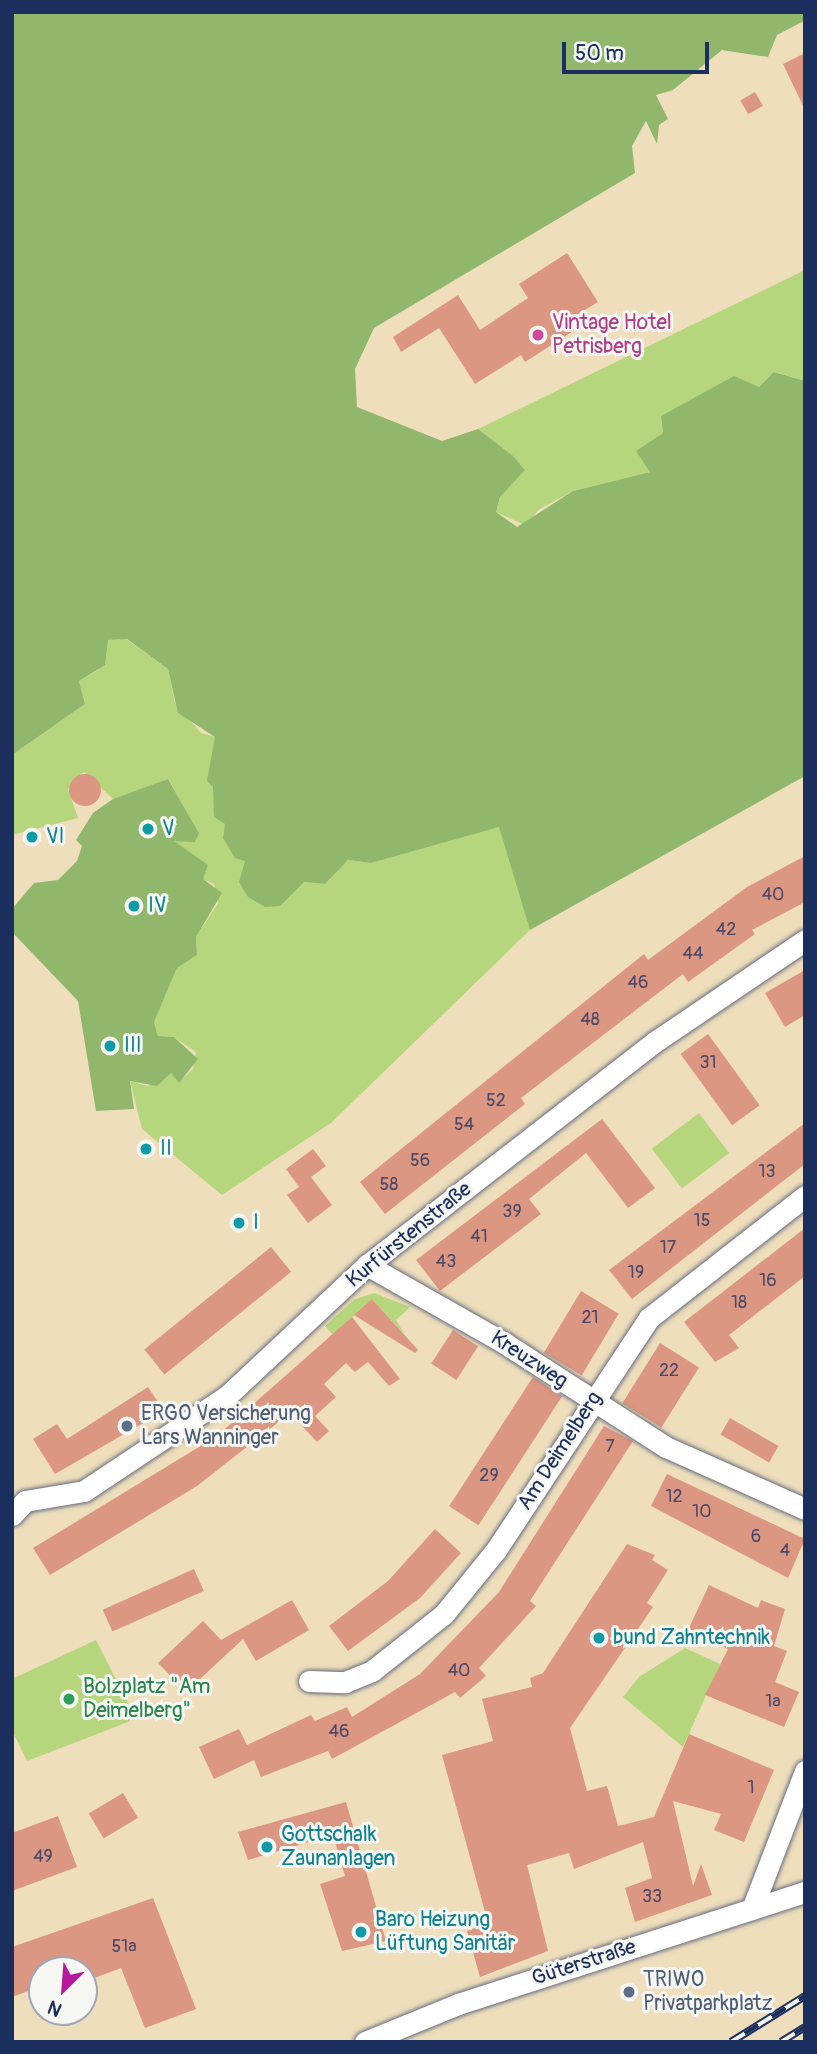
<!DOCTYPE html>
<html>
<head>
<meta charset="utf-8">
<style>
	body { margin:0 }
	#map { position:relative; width:817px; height:2054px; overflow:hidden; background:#eedebc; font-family:Pangolin,sans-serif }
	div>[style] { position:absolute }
	.green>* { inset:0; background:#b6d67d; transform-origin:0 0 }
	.forest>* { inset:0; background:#90b76c }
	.building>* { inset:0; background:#db9782; transform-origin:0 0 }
	.round { border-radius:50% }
	.roads { filter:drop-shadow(0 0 2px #656c7f) drop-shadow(0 0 2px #656c7f) }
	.minor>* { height:21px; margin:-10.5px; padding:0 10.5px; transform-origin:10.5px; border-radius:10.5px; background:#fff }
	.rail>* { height:8px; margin-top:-4px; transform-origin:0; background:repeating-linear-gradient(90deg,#f6f6f2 0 16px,#1b2f5e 0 32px); box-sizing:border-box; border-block:2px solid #1b2f5e }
	.dots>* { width:19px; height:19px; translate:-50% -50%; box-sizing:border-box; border:4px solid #f6f6f2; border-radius:50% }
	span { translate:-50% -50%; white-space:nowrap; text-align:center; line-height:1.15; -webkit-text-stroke:6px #f6f6f2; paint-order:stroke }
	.number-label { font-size:18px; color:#4b4967 }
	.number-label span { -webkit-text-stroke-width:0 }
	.hotel-label { font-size:21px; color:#b23c85 }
	.left { translate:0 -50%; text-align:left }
	.culture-label { font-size:21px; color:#0d838f }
	.street-label { font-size:21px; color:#1b2f5e }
	.service-label { font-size:21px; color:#4e5e75 }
	.leisure-label { font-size:21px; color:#27864d }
	.frame { position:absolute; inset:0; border:14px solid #1b2f5e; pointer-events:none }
	.north { position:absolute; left:28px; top:1956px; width:70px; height:70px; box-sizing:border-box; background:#f6f6f2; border:2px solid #9ea6b7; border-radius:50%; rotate:205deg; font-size:19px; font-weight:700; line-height:28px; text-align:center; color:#1b2f5e }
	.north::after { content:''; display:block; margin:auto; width:24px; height:32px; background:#b5179e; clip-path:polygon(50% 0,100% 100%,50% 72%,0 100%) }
	.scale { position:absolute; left:562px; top:42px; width:147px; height:32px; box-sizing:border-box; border:4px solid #1b2f5e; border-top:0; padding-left:9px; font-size:21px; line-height:24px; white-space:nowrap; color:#1b2f5e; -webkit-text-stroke:5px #f6f6f2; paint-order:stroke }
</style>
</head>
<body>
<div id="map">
	<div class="green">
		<i style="clip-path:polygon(805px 270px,805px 381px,775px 372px,760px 388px,661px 416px,663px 433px,650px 472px,573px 491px,538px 510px,527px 526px,496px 512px,512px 455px,478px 429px)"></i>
		<i style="clip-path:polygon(126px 639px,168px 669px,175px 703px,201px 733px,215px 737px,217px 805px,279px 906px,304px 882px,325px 884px,348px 860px,371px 863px,500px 826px,530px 930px,331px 1123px,222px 1195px,142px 1129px,130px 1081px,148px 1086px,171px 1073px,179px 1082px,193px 1069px,196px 1052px,174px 1037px,158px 1036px,154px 1022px,177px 968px,197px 955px,196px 937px,218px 903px,214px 884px,202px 879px,174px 841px,199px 833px,169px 780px,113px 799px,84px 772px,68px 789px,78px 818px,12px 835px,12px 755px,85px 704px,79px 681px,98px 670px,108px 640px)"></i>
		<i style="left:699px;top:1113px;width:50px;height:59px;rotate:53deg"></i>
		<i style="clip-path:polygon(374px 1293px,410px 1307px,396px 1320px,405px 1335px,372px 1299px,333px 1335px,325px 1326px,355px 1299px)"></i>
		<i style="clip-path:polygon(96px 1640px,136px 1719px,27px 1761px,12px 1730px,12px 1679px)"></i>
		<i style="clip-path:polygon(685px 1648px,720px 1664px,683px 1747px,623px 1697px,639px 1677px)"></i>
	</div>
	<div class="forest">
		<i style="clip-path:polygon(12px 12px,805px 12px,804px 21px,777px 35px,768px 57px,722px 50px,673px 90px,656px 95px,668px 119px,659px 125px,657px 144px,646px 121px,632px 146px,635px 173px,374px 328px,355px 369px,357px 407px,442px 441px,478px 429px,512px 455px,525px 470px,500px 497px,496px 512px,517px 527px,573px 491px,650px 472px,636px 451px,663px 433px,661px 416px,734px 376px,759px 387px,774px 372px,805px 381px,805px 776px,530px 930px,499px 827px,371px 863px,348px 860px,325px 884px,304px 882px,280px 906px,265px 907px,248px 897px,239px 882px,245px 861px,235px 858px,223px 838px,225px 824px,214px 817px,213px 787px,207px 781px,215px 737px,178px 713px,168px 669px,127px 639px,108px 640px,105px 665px,79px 681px,85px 704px,12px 755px)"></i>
		<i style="clip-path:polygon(168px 779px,199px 833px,195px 842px,174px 841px,208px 865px,203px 879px,222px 893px,196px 937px,197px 955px,177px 968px,154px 1022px,158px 1036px,174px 1037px,198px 1059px,179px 1083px,171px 1073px,157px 1086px,130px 1081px,134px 1109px,96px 1111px,78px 1001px,12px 932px,12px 909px,34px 883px,58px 880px,77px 861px,82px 846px,76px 840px,93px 813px,113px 799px)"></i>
	</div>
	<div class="building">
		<i style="clip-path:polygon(805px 53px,805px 110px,783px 64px)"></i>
		<i style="left:755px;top:92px;width:16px;height:17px;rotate:60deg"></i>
		<i style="clip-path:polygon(567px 253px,598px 302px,575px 316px,581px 326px,525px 362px,521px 355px,475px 384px,439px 328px,401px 352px,393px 337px,458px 295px,480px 330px,528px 298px,519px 284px)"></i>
		<i class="round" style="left:69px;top:774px;width:32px;height:32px"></i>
		<i style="clip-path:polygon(805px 856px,805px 902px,752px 930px,755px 934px,688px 982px,683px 974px,521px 1098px,525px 1104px,385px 1214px,360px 1182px,644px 954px,648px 960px,747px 887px)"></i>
		<i style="clip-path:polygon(805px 970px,805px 1015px,785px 1027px,765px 993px)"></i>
		<i style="left:708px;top:1034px;width:88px;height:34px;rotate:54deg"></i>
		<i style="clip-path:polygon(602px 1119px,655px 1188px,628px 1208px,586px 1153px,529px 1199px,541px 1214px,440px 1291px,416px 1260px)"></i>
		<i style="clip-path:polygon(805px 1123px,805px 1164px,632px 1299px,609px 1270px)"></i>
		<i style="clip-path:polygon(313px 1149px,326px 1166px,311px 1177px,332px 1205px,308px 1223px,287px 1195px,299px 1187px,286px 1169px)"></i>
		<i style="clip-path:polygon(805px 1228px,805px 1276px,729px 1335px,739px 1348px,715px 1362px,684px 1322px)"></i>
		<i style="left:271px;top:1247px;width:32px;height:163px;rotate:51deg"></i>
		<i style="left:581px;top:1291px;width:44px;height:72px;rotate:31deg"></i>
		<i style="clip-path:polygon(372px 1299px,418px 1350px,415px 1353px,354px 1315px)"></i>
		<i style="clip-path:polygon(352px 1317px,400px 1379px,389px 1386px,368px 1362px,355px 1372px,346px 1363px,324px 1384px,336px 1397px,315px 1416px,329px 1431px,317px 1442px,290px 1413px,197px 1486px,50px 1575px,33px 1548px,217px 1436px)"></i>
		<i style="left:453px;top:1330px;width:30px;height:40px;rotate:33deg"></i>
		<i style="left:660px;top:1343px;width:46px;height:71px;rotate:32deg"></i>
		<i style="left:533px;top:1377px;width:35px;height:154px;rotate:33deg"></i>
		<i style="clip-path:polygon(148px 1387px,164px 1411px,55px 1474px,33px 1439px,57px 1424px,67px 1439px)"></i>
		<i style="left:730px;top:1418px;width:56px;height:19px;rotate:30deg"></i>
		<i style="clip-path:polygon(604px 1426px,633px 1441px,530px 1601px,536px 1606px,479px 1668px,486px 1676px,460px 1698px,455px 1692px,332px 1759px,328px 1751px,261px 1777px,254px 1760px,214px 1779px,199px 1747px,239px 1729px,247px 1745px,311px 1715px,315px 1721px,347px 1707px,352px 1717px,420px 1674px,499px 1592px)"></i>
		<i style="clip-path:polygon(667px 1474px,805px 1539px,788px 1578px,651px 1506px)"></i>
		<i style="clip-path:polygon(435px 1529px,461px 1553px,420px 1598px,348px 1651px,329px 1626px,388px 1581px)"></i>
		<i style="clip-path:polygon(627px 1544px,655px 1555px,652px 1560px,668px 1570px,647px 1603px,653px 1607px,570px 1728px,587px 1791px,607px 1786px,618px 1826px,654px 1817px,689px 1734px,774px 1770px,744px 1842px,714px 1830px,721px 1814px,673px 1801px,693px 1886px,701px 1864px,712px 1895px,635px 1922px,625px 1888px,652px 1878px,643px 1842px,574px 1869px,569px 1853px,527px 1865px,548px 1951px,480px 1977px,467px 1931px,488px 1923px,442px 1755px,493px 1741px,482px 1699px,532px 1687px,530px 1678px,543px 1673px)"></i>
		<i style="left:194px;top:1569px;width:24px;height:100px;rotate:66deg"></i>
		<i style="clip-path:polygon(709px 1585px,758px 1608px,761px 1600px,785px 1609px,774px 1646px,787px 1651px,775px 1682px,799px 1692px,784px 1727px,705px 1695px,728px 1649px,688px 1630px)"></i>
		<i style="clip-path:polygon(292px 1600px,309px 1630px,256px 1661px,243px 1639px,186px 1692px,158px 1663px,203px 1621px,221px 1640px)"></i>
		<i style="left:123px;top:1793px;width:29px;height:40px;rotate:59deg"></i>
		<i style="clip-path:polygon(346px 1802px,386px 1941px,342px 1951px,320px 1884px,345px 1876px,333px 1835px,248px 1860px,238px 1832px)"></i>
		<i style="clip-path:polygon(58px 1816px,77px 1867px,12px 1891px,12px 1833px)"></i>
		<i style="clip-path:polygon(153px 1898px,196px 2009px,145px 2028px,121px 1968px,89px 1980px,85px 1970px,42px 1970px,42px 1986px,12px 1997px,12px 1947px)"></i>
	</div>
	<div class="roads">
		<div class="minor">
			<i style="left:367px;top:1265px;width:160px;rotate:29.6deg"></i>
			<i style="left:506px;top:1344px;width:190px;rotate:32.8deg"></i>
			<i style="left:666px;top:1447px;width:152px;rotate:24deg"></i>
			<i style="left:12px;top:1515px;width:19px;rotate:-47deg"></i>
			<i style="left:25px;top:1501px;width:60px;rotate:-9.6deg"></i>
			<i style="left:84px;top:1491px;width:172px;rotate:-33.6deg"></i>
			<i style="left:227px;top:1396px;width:192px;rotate:-43.1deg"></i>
			<i style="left:367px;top:1265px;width:366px;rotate:-37.8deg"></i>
			<i style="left:656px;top:1041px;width:180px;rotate:-34.1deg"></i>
			<i style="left:309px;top:1681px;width:36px;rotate:2deg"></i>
			<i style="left:345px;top:1682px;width:29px;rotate:-22deg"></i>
			<i style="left:372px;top:1671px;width:92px;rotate:-38.4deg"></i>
			<i style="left:444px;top:1614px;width:82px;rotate:-50.9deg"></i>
			<i style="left:496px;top:1550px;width:278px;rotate:-56.6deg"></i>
			<i style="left:649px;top:1318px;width:198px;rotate:-38deg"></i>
			<i style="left:752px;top:1909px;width:148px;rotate:-69deg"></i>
			<i style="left:365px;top:2042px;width:100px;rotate:-22.2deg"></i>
			<i style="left:458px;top:2004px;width:365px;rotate:-17.9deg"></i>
		</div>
	</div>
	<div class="rail">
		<i style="left:731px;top:2042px;width:87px;rotate:-31.9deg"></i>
		<i style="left:781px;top:2042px;width:28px;rotate:-32deg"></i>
	</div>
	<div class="dots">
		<i style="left:538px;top:335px;background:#d1479c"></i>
		<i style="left:148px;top:829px;background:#0f9aa8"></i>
		<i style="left:32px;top:837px;background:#0f9aa8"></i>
		<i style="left:134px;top:906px;background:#0f9aa8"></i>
		<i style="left:110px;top:1046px;background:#0f9aa8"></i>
		<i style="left:146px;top:1149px;background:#0f9aa8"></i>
		<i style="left:239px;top:1223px;background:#0f9aa8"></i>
		<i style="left:127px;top:1426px;background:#5c6f8a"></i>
		<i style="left:599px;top:1638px;background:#0f9aa8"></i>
		<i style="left:69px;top:1699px;background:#2e9e5b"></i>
		<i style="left:267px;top:1847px;background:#0f9aa8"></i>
		<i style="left:361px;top:1932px;background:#0f9aa8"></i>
		<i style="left:629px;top:1992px;background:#5c6f8a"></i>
	</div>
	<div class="number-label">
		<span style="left:773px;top:895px">40</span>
		<span style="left:726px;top:930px">42</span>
		<span style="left:693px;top:954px">44</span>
		<span style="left:638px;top:983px">46</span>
		<span style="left:590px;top:1020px">48</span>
		<span style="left:708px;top:1063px">31</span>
		<span style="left:496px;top:1101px">52</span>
		<span style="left:464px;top:1125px">54</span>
		<span style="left:420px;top:1161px">56</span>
		<span style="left:767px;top:1172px">13</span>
		<span style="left:389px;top:1185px">58</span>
		<span style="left:512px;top:1212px">39</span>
		<span style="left:702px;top:1221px">15</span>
		<span style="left:479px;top:1237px">41</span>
		<span style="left:668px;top:1248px">17</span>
		<span style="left:446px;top:1262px">43</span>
		<span style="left:636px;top:1273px">19</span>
		<span style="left:768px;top:1281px">16</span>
		<span style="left:739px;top:1303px">18</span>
		<span style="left:590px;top:1318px">21</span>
		<span style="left:669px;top:1371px">22</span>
		<span style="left:610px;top:1447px">7</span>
		<span style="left:489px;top:1476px">29</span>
		<span style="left:674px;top:1497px">12</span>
		<span style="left:702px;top:1512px">10</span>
		<span style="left:756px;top:1537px">6</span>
		<span style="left:785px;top:1551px">4</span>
		<span style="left:459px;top:1671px">40</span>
		<span style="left:773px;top:1702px">1a</span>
		<span style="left:339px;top:1732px">46</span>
		<span style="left:751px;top:1788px">1</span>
		<span style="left:43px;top:1857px">49</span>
		<span style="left:652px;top:1897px">33</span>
		<span style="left:124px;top:1947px">51a</span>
	</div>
	<div class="hotel-label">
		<span class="left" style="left:552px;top:335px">Vintage Hotel<br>Petrisberg</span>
	</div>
	<div class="culture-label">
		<span class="left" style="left:162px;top:829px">V</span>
		<span class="left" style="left:46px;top:837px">VI</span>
		<span class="left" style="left:148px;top:906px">IV</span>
		<span class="left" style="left:124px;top:1046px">III</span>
		<span class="left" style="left:160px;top:1149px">II</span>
		<span class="left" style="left:253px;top:1223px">I</span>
		<span class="left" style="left:613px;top:1638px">bund Zahntechnik</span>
		<span class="left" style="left:281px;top:1847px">Gottschalk<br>Zaunanlagen</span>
		<span class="left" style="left:375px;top:1932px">Baro Heizung<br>Lüftung Sanitär</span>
	</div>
	<div class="street-label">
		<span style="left:409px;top:1235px;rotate:-39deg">Kurfürstenstraße</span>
		<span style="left:529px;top:1360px;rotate:33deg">Kreuzweg</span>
		<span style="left:560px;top:1451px;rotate:-57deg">Am Deimelberg</span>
		<span style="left:584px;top:1963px;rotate:-18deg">Güterstraße</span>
	</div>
	<div class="service-label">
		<span class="left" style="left:141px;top:1426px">ERGO Versicherung<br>Lars Wanninger</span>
		<span class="left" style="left:643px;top:1992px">TRIWO<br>Privatparkplatz</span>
	</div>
	<div class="leisure-label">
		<span class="left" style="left:83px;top:1699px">Bolzplatz "Am<br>Deimelberg"</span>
	</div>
	<div class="frame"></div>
	<div class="north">N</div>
	<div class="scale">50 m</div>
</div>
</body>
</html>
